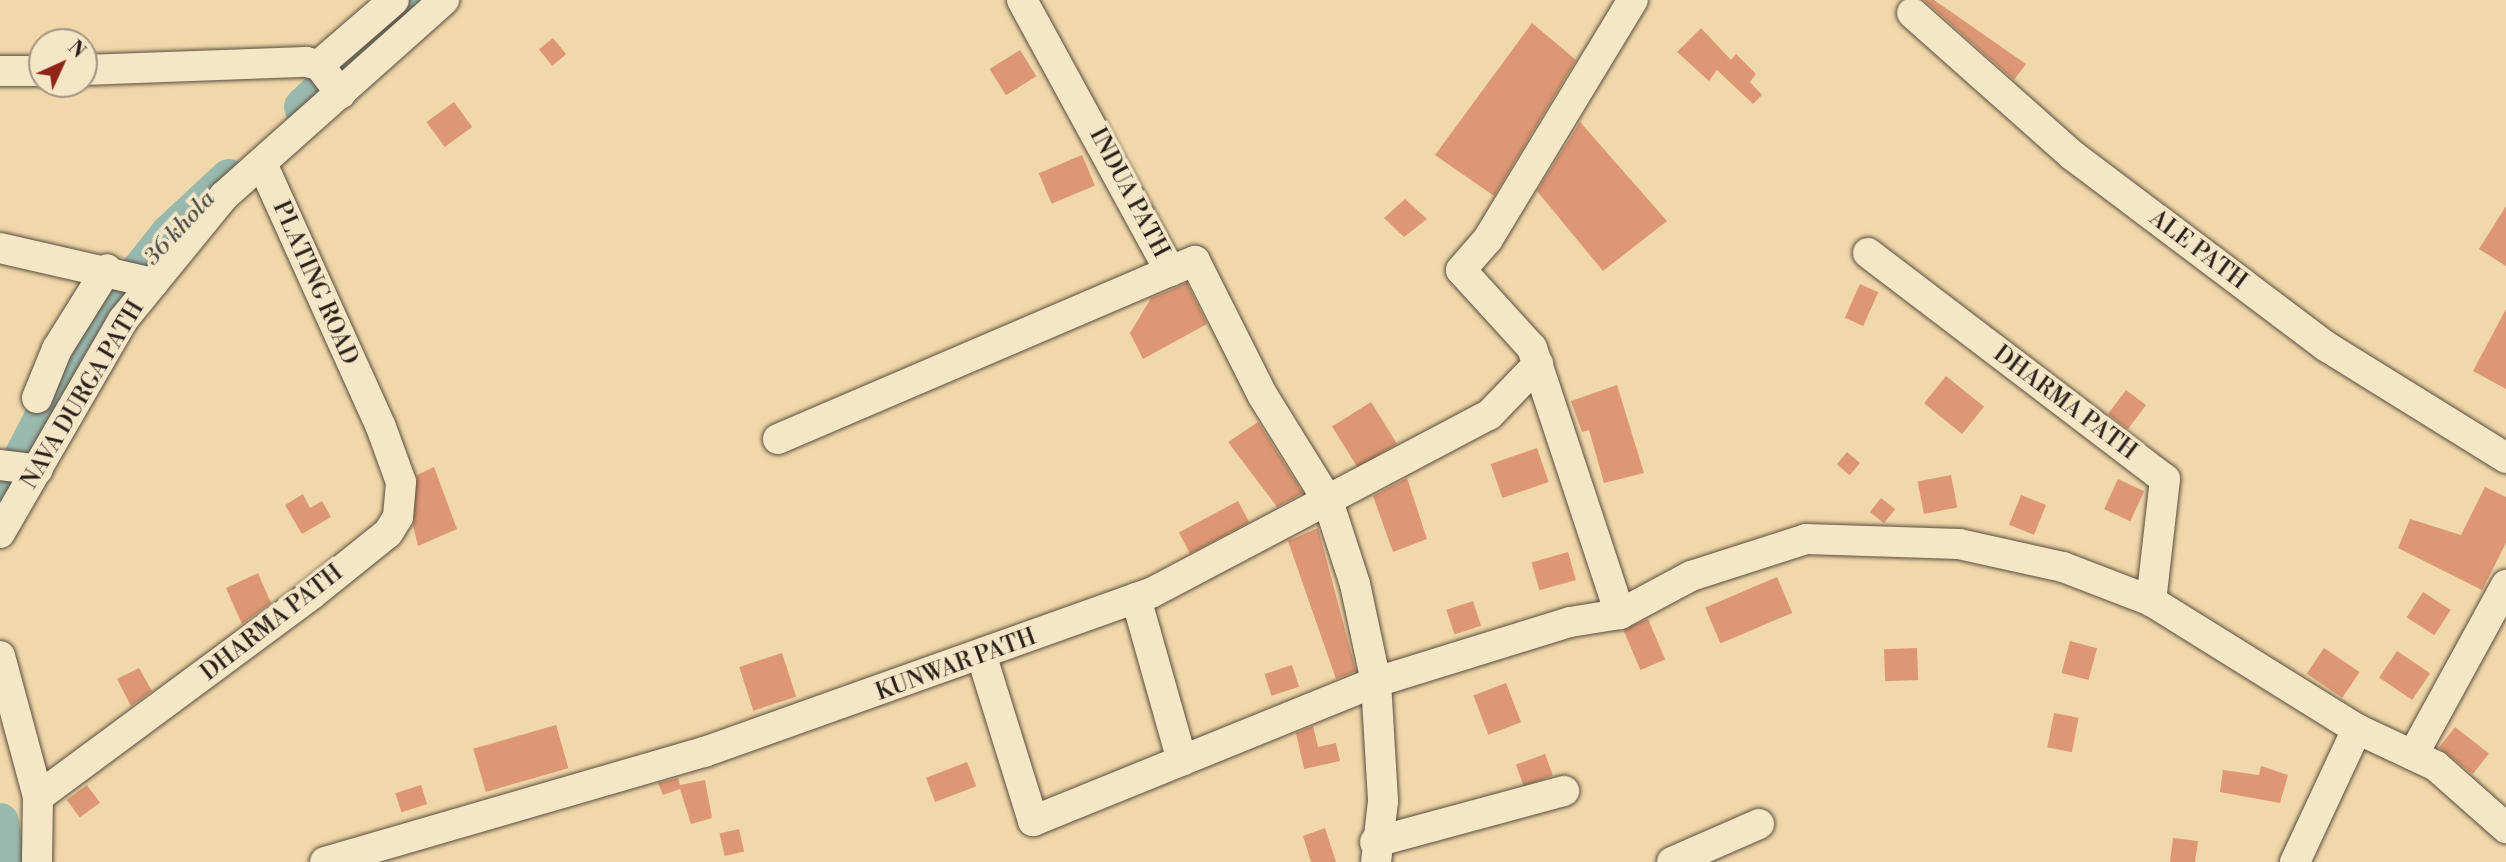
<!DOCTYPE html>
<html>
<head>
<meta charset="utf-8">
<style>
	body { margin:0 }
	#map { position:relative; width:2506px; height:862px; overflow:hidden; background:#f0d8ab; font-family:"Libre Bodoni",serif }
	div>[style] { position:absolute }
	.river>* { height:38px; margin:-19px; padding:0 19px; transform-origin:19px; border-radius:19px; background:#9ab9ae }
	.building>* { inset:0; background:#dd9774; transform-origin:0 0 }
	.roads { filter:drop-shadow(0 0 2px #5b4d3d) drop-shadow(0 0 2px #5b4d3d) }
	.minor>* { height:30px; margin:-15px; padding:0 15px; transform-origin:15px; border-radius:15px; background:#f5e6c8 }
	span { translate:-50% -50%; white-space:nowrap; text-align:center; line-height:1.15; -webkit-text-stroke:7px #f5e6c8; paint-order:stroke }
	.street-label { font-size:23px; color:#291f18 }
	.water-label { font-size:24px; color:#4b4d45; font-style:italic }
	.north { position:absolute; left:28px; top:28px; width:70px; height:70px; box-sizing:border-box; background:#f5e6c8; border:2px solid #a39682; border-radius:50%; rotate:45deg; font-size:19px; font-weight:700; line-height:28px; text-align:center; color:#291f18 }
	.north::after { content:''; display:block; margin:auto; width:24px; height:32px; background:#8f2418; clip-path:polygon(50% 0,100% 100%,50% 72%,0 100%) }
</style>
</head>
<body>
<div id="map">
	<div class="river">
		<i style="left:303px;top:107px;width:156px;rotate:-43.4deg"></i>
		<i style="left:0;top:501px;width:174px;rotate:-62.7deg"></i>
		<i style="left:80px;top:346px;width:143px;rotate:-51.5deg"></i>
		<i style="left:169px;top:234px;width:82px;rotate:-43deg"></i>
		<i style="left:0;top:822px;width:41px;rotate:80.1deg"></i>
	</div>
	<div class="building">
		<i style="clip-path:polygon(1924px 0,1934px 0,2026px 64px,2014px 80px)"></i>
		<i style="clip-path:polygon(1532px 23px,1576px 60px,1494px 196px,1435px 155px)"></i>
		<i style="clip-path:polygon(1701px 28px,1731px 60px,1736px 54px,1756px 74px,1750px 82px,1762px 95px,1753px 104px,1717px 70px,1709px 81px,1677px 52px)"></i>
		<i style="left:553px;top:38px;width:21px;height:18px;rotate:51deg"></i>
		<i style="left:1020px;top:50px;width:31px;height:36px;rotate:58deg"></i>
		<i style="left:454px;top:102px;width:31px;height:34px;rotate:54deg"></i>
		<i style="clip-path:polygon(1580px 122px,1667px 221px,1603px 271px,1537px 191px)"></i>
		<i style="left:1082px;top:155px;width:33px;height:47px;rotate:67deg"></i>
		<i style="clip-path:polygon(1405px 199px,1427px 219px,1404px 237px,1384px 218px)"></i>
		<i style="clip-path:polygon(2506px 206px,2506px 266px,2479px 249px)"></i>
		<i style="clip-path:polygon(1187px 283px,1207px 324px,1143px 359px,1130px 333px,1151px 298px)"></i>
		<i style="left:1860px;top:284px;width:20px;height:37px;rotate:24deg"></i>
		<i style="clip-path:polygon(2506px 309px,2506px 389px,2473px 371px)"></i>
		<i style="left:1946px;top:376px;width:49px;height:35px;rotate:39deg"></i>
		<i style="clip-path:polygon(1617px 385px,1644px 473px,1604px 483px,1589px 430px,1582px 432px,1571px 401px)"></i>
		<i style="left:2126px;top:390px;width:25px;height:30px;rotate:37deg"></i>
		<i style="left:1371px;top:402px;width:49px;height:46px;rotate:58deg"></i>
		<i style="clip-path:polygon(1258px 422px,1303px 493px,1277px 507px,1228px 442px)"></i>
		<i style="left:1537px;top:448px;width:36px;height:49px;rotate:71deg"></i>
		<i style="left:1847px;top:452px;width:17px;height:16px;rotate:40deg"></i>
		<i style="clip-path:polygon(434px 467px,457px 529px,418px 546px,413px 526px,417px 475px)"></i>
		<i style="left:1951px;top:475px;width:33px;height:34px;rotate:79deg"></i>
		<i style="clip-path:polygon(1407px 478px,1427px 539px,1393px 552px,1373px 496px)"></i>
		<i style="left:2118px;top:479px;width:29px;height:33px;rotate:25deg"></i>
		<i style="clip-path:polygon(2485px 487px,2506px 497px,2506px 543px,2482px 590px,2398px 548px,2410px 519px,2461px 535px)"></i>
		<i style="clip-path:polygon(303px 494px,310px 508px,322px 501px,331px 517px,302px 534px,285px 505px)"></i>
		<i style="left:2021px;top:495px;width:27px;height:32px;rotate:22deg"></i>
		<i style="left:1881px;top:498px;width:18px;height:18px;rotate:38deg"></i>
		<i style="left:1238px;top:501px;width:24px;height:67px;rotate:62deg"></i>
		<i style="clip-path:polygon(1318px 528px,1356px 671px,1336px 679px,1288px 541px)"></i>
		<i style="left:1568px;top:552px;width:29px;height:38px;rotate:74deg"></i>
		<i style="clip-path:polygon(258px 573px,271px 603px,242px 624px,226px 588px)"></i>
		<i style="left:1777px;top:577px;width:39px;height:78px;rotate:67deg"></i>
		<i style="left:2423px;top:592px;width:33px;height:30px;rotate:33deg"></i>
		<i style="left:1473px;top:601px;width:26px;height:28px;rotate:72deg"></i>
		<i style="left:1648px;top:619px;width:44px;height:27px;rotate:67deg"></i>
		<i style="left:2070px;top:641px;width:28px;height:33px;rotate:15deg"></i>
		<i style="left:1917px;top:648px;width:32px;height:33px;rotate:88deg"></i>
		<i style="left:2324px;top:648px;width:43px;height:31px;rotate:34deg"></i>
		<i style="left:2397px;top:651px;width:40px;height:32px;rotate:34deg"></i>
		<i style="left:782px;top:653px;width:46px;height:45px;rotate:72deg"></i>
		<i style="left:1292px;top:665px;width:23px;height:29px;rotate:72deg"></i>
		<i style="clip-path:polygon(139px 668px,152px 691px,131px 706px,117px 679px)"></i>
		<i style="left:1506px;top:683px;width:42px;height:35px;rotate:69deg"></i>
		<i style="left:2054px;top:713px;width:25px;height:35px;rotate:11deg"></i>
		<i style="left:556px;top:725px;width:45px;height:86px;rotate:74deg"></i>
		<i style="clip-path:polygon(1313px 726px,1318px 747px,1336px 743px,1340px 761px,1304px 769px,1296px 733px)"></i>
		<i style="left:2455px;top:727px;width:43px;height:26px;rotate:38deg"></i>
		<i style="left:1545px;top:754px;width:23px;height:31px;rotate:70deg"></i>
		<i style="left:967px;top:762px;width:26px;height:44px;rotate:69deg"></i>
		<i style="clip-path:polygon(2261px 766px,2288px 775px,2280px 803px,2220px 792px,2223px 770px,2259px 775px)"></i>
		<i style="clip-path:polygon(678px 778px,680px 785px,705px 780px,712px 818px,691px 824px,680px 789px,663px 795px,658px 783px)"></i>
		<i style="left:87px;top:785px;width:22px;height:25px;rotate:54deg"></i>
		<i style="left:421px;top:785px;width:20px;height:27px;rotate:72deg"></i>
		<i style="clip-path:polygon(1325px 828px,1336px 862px,1311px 862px,1303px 836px)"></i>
		<i style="left:739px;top:829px;width:23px;height:20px;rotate:77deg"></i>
		<i style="clip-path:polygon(2173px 838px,2198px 841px,2195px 862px,2170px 862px)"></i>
	</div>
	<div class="roads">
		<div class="minor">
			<i style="left:1022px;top:0;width:309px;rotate:61.4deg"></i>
			<i style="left:1170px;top:271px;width:27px;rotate:-22deg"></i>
			<i style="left:1195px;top:261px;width:151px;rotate:63.3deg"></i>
			<i style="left:1263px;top:396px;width:123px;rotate:58.2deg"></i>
			<i style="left:1328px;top:501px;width:87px;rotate:72deg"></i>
			<i style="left:1355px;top:584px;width:100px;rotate:77.9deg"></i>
			<i style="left:1376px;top:682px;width:119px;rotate:86.6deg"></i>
			<i style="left:1383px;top:801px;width:61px;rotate:96.5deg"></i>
			<i style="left:1912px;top:13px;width:214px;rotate:41.6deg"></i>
			<i style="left:2072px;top:155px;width:319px;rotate:37deg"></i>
			<i style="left:2327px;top:347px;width:211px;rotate:31.8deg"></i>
			<i style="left:319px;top:65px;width:99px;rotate:-40.9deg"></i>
			<i style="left:84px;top:70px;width:222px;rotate:-2.1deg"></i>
			<i style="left:306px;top:62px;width:13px;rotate:13deg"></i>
			<i style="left:319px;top:65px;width:36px;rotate:53deg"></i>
			<i style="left:0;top:71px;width:42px"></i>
			<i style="left:0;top:248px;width:157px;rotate:12.9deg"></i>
			<i style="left:1868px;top:253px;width:373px;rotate:37.3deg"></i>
			<i style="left:2165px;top:479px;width:123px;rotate:96.5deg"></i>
			<i style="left:37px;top:398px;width:53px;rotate:-67.8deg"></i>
			<i style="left:57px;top:349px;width:94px;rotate:-58deg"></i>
			<i style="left:778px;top:439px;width:426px;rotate:-23.2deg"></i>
			<i style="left:0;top:465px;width:38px;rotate:7deg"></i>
			<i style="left:0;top:533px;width:246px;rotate:-60deg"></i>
			<i style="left:123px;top:320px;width:160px;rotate:-50.8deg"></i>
			<i style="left:224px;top:196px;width:295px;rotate:-41.7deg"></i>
			<i style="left:1136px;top:598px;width:169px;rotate:74.2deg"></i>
			<i style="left:1620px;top:614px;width:280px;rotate:-108.3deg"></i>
			<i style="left:1532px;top:348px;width:105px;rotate:-132.3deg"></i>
			<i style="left:1461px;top:270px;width:41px;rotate:-48.9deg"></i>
			<i style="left:1488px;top:239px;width:280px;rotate:-58.8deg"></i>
			<i style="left:0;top:656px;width:146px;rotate:74.9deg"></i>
			<i style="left:38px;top:797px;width:65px;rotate:90.9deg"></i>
			<i style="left:982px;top:657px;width:172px;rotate:72.7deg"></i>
			<i style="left:1033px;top:821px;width:370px;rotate:-22.1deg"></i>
			<i style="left:1376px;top:682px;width:203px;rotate:-17.2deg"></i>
			<i style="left:1570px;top:622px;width:51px;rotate:-9.1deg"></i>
			<i style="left:1620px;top:614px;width:81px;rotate:-28.2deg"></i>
			<i style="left:1691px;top:576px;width:121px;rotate:-17.8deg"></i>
			<i style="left:1806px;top:539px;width:153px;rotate:1.9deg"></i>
			<i style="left:1959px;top:544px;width:107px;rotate:12.5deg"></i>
			<i style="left:2063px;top:567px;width:94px;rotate:21.1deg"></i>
			<i style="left:2151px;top:601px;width:243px;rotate:31.9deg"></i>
			<i style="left:2357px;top:729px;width:87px;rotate:25.1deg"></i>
			<i style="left:2436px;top:766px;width:94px;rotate:41.5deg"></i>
			<i style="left:2413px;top:755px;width:194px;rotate:-61.3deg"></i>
			<i style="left:38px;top:797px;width:341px;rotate:-36.5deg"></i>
			<i style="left:312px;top:594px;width:97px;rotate:-38.8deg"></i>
			<i style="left:388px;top:533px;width:19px;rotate:-58deg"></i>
			<i style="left:398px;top:517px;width:35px;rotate:-85deg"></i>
			<i style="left:401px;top:482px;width:59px;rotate:-110deg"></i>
			<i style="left:381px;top:427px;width:286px;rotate:-114.3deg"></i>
			<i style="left:1375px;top:842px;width:196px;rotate:-15.1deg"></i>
			<i style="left:325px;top:862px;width:395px;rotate:-16.2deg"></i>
			<i style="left:704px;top:752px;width:474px;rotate:-19.6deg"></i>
			<i style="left:1151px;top:593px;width:382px;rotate:-27.8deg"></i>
			<i style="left:1489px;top:415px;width:71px;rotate:-46.1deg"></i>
			<i style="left:1672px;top:862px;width:95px;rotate:-23.6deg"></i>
			<i style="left:2295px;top:862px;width:147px;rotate:-65deg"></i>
		</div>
	</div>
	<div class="street-label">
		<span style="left:1129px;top:193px;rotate:62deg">INDUA PATH</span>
		<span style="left:2198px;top:250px;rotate:37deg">ALE PATH</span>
		<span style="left:315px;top:283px;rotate:66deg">PLATING ROAD</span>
		<span style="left:83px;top:395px;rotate:-59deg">NAVA DURGA PATH</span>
		<span style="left:2065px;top:403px;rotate:37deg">DHARMA PATH</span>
		<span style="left:272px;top:623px;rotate:-38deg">DHARMA PATH</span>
		<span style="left:956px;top:665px;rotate:-20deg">KUNWAR PATH</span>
	</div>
	<div class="water-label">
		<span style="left:180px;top:229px;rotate:-47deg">36 khola</span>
	</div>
	<div class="north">N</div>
</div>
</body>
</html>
